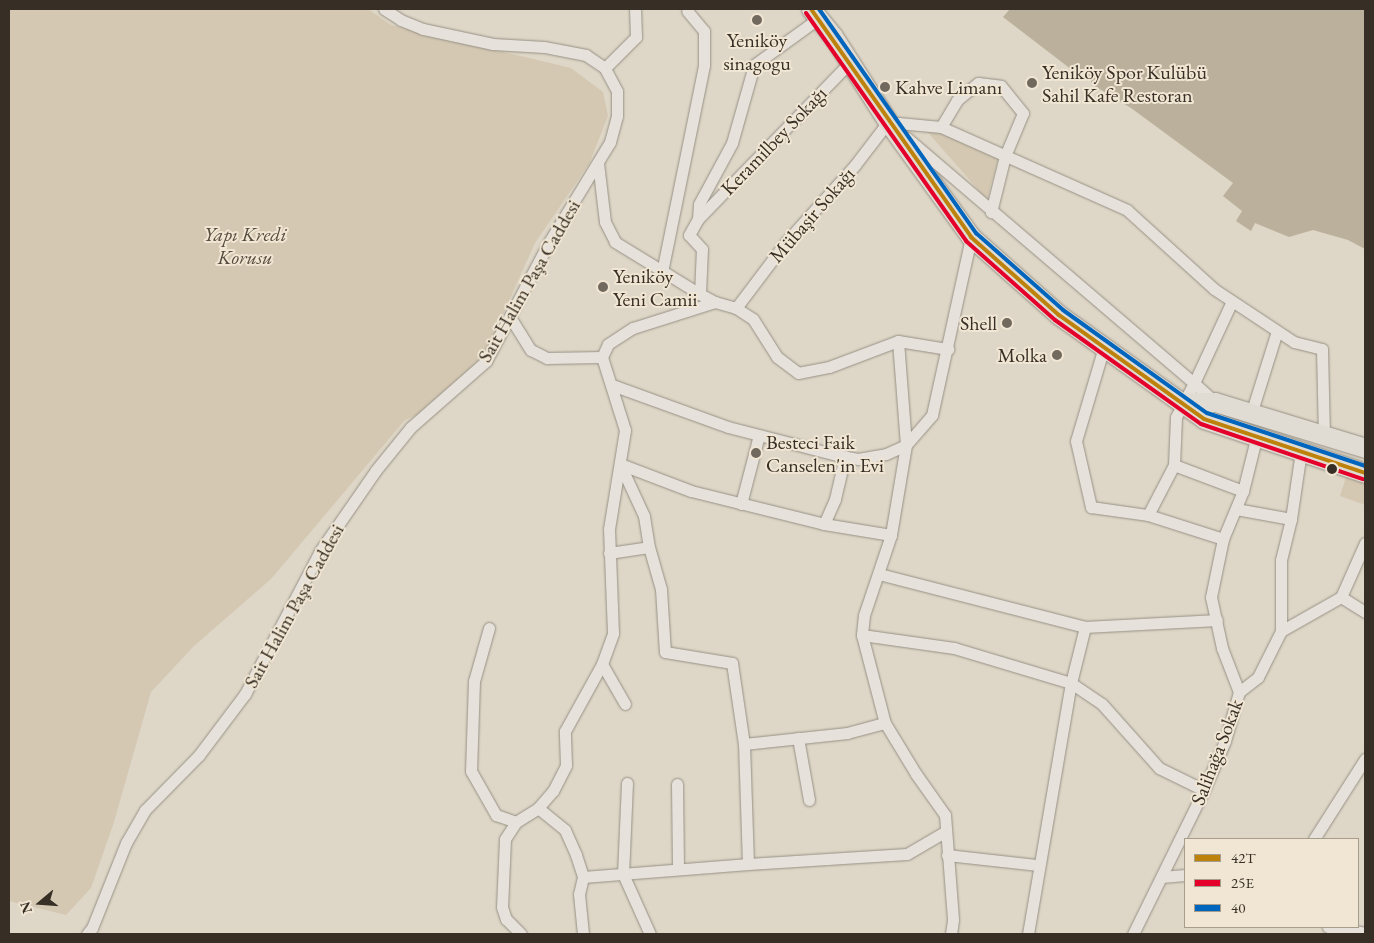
<!DOCTYPE html>
<html>
<head>
<meta charset="utf-8">
<style>
	body { margin:0 }
	#map { position:relative; width:1374px; height:943px; overflow:hidden; background:#ded6c6; font-family:"EB Garamond",serif }
	div>[style] { position:absolute }
	.green>* { inset:0; background:#d4c8b2 }
	.water>* { inset:0; background:#bbb09b }
	.roads { filter:drop-shadow(0 0 1px #969186) drop-shadow(0 0 1px #969186) }
	.minor>* { height:11px; margin:-5.5px; padding:0 5.5px; transform-origin:5.5px; border-radius:5.5px; background:#e6e1da }
	.primary>* { height:19px; margin:-9.5px; padding:0 9.5px; transform-origin:9.5px; border-radius:9.5px; background:#e1dcd3 }
	.bus-1>* { height:4px; margin:-2px; padding:0 2px; transform-origin:2px; border-radius:2px; background:#bd820b }
	.bus-2>* { height:4px; margin:-2px; padding:0 2px; transform-origin:2px; border-radius:2px; background:#e4002b }
	.bus-3>* { height:4px; margin:-2px; padding:0 2px; transform-origin:2px; border-radius:2px; background:#0065bd }
	.dots>* { width:14px; height:14px; translate:-50% -50%; box-sizing:border-box; border:2px solid #f1e6d3; border-radius:50% }
	span { translate:-50% -50%; white-space:nowrap; text-align:center; line-height:1.15; -webkit-text-stroke:4px #f1e6d3; paint-order:stroke }
	.poi-label { font-size:20px; color:#372f25 }
	.left { translate:0 -50%; text-align:left }
	.right { translate:-100% -50%; text-align:right }
	.street-label { font-size:20px; color:#372f25 }
	.park-label { font-size:20px; color:#554b3e; font-style:italic }
	.frame { position:absolute; inset:0; border:10px solid #372f25; pointer-events:none }
	.legend { position:absolute; left:1184px; top:838px; width:175px; height:90px; box-sizing:border-box; background:#f1e6d3; border:1px solid #a79d8d; margin:0; padding:6px 9px; list-style:none; font-size:15px; color:#372f25 }
	.legend li { display:flex; align-items:center; gap:10px; height:25px }
	.legend b { width:25px; border:1px solid #a79d8d }
	.north { position:absolute; left:15px; top:878px; width:50px; height:50px; -webkit-text-stroke:4px #f1e6d3; paint-order:stroke; rotate:252deg; font-size:14px; font-weight:700; line-height:20px; text-align:center; color:#372f25 }
	.north::after { content:''; display:block; margin:auto; width:18px; height:22px; background:#372f25; clip-path:polygon(50% 0,100% 100%,50% 72%,0 100%) }
</style>
</head>
<body>
<div id="map">
	<div class="green">
		<i style="clip-path:polygon(9px 9px,368px 9px,391px 25px,571px 68px,603px 92px,608px 116px,589px 164px,535px 243px,486px 352px,452px 400px,405px 420px,271px 579px,194px 646px,151px 692px,114px 822px,91px 888px,66px 915px,9px 901px)"></i>
		<i style="clip-path:polygon(918px 121px,998px 159px,987px 200px)"></i>
		<i style="clip-path:polygon(1346px 477px,1365px 484px,1365px 505px,1340px 496px)"></i>
	</div>
	<div class="water">
		<i style="clip-path:polygon(1010px 9px,1365px 9px,1365px 249px,1348px 240px,1313px 230px,1289px 237px,1255px 223px,1251px 231px,1236px 221px,1242px 211px,1223px 196px,1233px 183px,1131px 108px,1093px 85px,1085px 70px,1076px 73px,1003px 17px)"></i>
	</div>
	<div class="roads">
		<div class="minor">
			<i style="left:605px;top:68px;width:44px;rotate:-45deg"></i>
			<i style="left:636px;top:37px;width:28px;rotate:-92deg"></i>
			<i style="left:888px;top:122px;width:53px;rotate:5.4deg"></i>
			<i style="left:941px;top:127px;width:204px;rotate:24deg"></i>
			<i style="left:1127px;top:210px;width:118px;rotate:42.2deg"></i>
			<i style="left:1214px;top:289px;width:96px;rotate:33.5deg"></i>
			<i style="left:1294px;top:342px;width:29px;rotate:14deg"></i>
			<i style="left:1322px;top:349px;width:87px;rotate:88.7deg"></i>
			<i style="left:941px;top:127px;width:31px;rotate:-59deg"></i>
			<i style="left:957px;top:100px;width:27px;rotate:-39deg"></i>
			<i style="left:978px;top:83px;width:23px;rotate:7deg"></i>
			<i style="left:1001px;top:86px;width:35px;rotate:51deg"></i>
			<i style="left:1023px;top:113px;width:47px;rotate:112.7deg"></i>
			<i style="left:1005px;top:156px;width:58px;rotate:104deg"></i>
			<i style="left:907px;top:138px;width:377px;rotate:40.5deg"></i>
			<i style="left:1194px;top:383px;width:90px;rotate:-65.1deg"></i>
			<i style="left:598px;top:163px;width:59px;rotate:83.2deg"></i>
			<i style="left:605px;top:222px;width:22px;rotate:63deg"></i>
			<i style="left:615px;top:242px;width:100px;rotate:31.5deg"></i>
			<i style="left:698px;top:219px;width:219px;rotate:-45.9deg"></i>
			<i style="left:662px;top:272px;width:211px;rotate:-78.5deg"></i>
			<i style="left:704px;top:65px;width:34px;rotate:-90deg"></i>
			<i style="left:704px;top:31px;width:26px;rotate:-130deg"></i>
			<i style="left:715px;top:302px;width:17px;rotate:-152deg"></i>
			<i style="left:700px;top:294px;width:45px;rotate:-87.5deg"></i>
			<i style="left:702px;top:249px;width:19px;rotate:-133deg"></i>
			<i style="left:689px;top:235px;width:18px;rotate:-61deg"></i>
			<i style="left:698px;top:219px;width:15px;rotate:-86deg"></i>
			<i style="left:699px;top:204px;width:69px;rotate:-61.6deg"></i>
			<i style="left:732px;top:143px;width:81px;rotate:-74.2deg"></i>
			<i style="left:754px;top:65px;width:80px;rotate:-35.9deg"></i>
			<i style="left:736px;top:308px;width:83px;rotate:-52.9deg"></i>
			<i style="left:786px;top:242px;width:103px;rotate:-48.1deg"></i>
			<i style="left:855px;top:165px;width:54px;rotate:-52.5deg"></i>
			<i style="left:510px;top:317px;width:39px;rotate:58deg"></i>
			<i style="left:531px;top:350px;width:18px;rotate:27deg"></i>
			<i style="left:547px;top:358px;width:55px;rotate:-1deg"></i>
			<i style="left:898px;top:341px;width:51px;rotate:9.1deg"></i>
			<i style="left:1104px;top:347px;width:98px;rotate:106.6deg"></i>
			<i style="left:1076px;top:441px;width:68px;rotate:77.2deg"></i>
			<i style="left:1091px;top:507px;width:58px;rotate:8deg"></i>
			<i style="left:1148px;top:515px;width:56px;rotate:-62.5deg"></i>
			<i style="left:1174px;top:465px;width:48px;rotate:-87.6deg"></i>
			<i style="left:1176px;top:417px;width:38px;rotate:-62deg"></i>
			<i style="left:1194px;top:383px;width:28px;rotate:42deg"></i>
			<i style="left:612px;top:385px;width:123px;rotate:19.9deg"></i>
			<i style="left:728px;top:427px;width:117px;rotate:14.4deg"></i>
			<i style="left:841px;top:456px;width:17px;rotate:10deg"></i>
			<i style="left:858px;top:459px;width:28px;rotate:-10deg"></i>
			<i style="left:886px;top:454px;width:22px;rotate:-24deg"></i>
			<i style="left:906px;top:445px;width:40px;rotate:-49deg"></i>
			<i style="left:932px;top:415px;width:182px;rotate:-77.6deg"></i>
			<i style="left:1251px;top:414px;width:87px;rotate:-72.6deg"></i>
			<i style="left:620px;top:464px;width:76px;rotate:20.8deg"></i>
			<i style="left:691px;top:491px;width:137px;rotate:13.9deg"></i>
			<i style="left:824px;top:524px;width:27px;rotate:-66deg"></i>
			<i style="left:835px;top:499px;width:44px;rotate:-76.9deg"></i>
			<i style="left:620px;top:464px;width:57px;rotate:65.2deg"></i>
			<i style="left:644px;top:516px;width:31px;rotate:81deg"></i>
			<i style="left:1174px;top:465px;width:74px;rotate:20.6deg"></i>
			<i style="left:741px;top:504px;width:71px;rotate:-75.4deg"></i>
			<i style="left:1236px;top:509px;width:56px;rotate:10.3deg"></i>
			<i style="left:1148px;top:515px;width:79px;rotate:17.7deg"></i>
			<i style="left:824px;top:524px;width:68px;rotate:9.3deg"></i>
			<i style="left:1365px;top:543px;width:59px;rotate:114deg"></i>
			<i style="left:1341px;top:597px;width:28px;rotate:32deg"></i>
			<i style="left:609px;top:553px;width:40px;rotate:-8.5deg"></i>
			<i style="left:649px;top:547px;width:44px;rotate:74.1deg"></i>
			<i style="left:661px;top:589px;width:63px;rotate:86.4deg"></i>
			<i style="left:665px;top:652px;width:68px;rotate:9.3deg"></i>
			<i style="left:732px;top:663px;width:82px;rotate:81.6deg"></i>
			<i style="left:879px;top:574px;width:213px;rotate:14.4deg"></i>
			<i style="left:489px;top:628px;width:55px;rotate:105.8deg"></i>
			<i style="left:474px;top:681px;width:90px;rotate:91.9deg"></i>
			<i style="left:471px;top:771px;width:51px;rotate:60.4deg"></i>
			<i style="left:496px;top:815px;width:21px;rotate:19deg"></i>
			<i style="left:516px;top:822px;width:26px;rotate:-32deg"></i>
			<i style="left:538px;top:808px;width:23px;rotate:-49deg"></i>
			<i style="left:553px;top:791px;width:29px;rotate:-63deg"></i>
			<i style="left:566px;top:765px;width:34px;rotate:-92deg"></i>
			<i style="left:565px;top:731px;width:77px;rotate:-61.1deg"></i>
			<i style="left:602px;top:664px;width:33px;rotate:-70deg"></i>
			<i style="left:613px;top:633px;width:104px;rotate:-92.2deg"></i>
			<i style="left:609px;top:529px;width:100px;rotate:-80.8deg"></i>
			<i style="left:625px;top:430px;width:77px;rotate:-107.5deg"></i>
			<i style="left:602px;top:357px;width:14px;rotate:-65deg"></i>
			<i style="left:608px;top:344px;width:30px;rotate:-33deg"></i>
			<i style="left:633px;top:328px;width:86px;rotate:-17.6deg"></i>
			<i style="left:715px;top:302px;width:22px;rotate:16deg"></i>
			<i style="left:736px;top:308px;width:20px;rotate:33deg"></i>
			<i style="left:753px;top:319px;width:45px;rotate:57.7deg"></i>
			<i style="left:777px;top:357px;width:26px;rotate:37deg"></i>
			<i style="left:798px;top:373px;width:32px;rotate:-11deg"></i>
			<i style="left:829px;top:367px;width:74px;rotate:-20.6deg"></i>
			<i style="left:898px;top:341px;width:104px;rotate:85.6deg"></i>
			<i style="left:906px;top:445px;width:91px;rotate:99.5deg"></i>
			<i style="left:891px;top:535px;width:84px;rotate:108.6deg"></i>
			<i style="left:864px;top:615px;width:20px;rotate:96deg"></i>
			<i style="left:862px;top:635px;width:91px;rotate:75.4deg"></i>
			<i style="left:885px;top:723px;width:60px;rotate:58.7deg"></i>
			<i style="left:916px;top:774px;width:50px;rotate:54.7deg"></i>
			<i style="left:945px;top:815px;width:105px;rotate:85.6deg"></i>
			<i style="left:953px;top:920px;width:14px;rotate:98deg"></i>
			<i style="left:1281px;top:631px;width:69px;rotate:-29.5deg"></i>
			<i style="left:862px;top:635px;width:93px;rotate:8deg"></i>
			<i style="left:954px;top:648px;width:122px;rotate:16.7deg"></i>
			<i style="left:1071px;top:683px;width:37px;rotate:34deg"></i>
			<i style="left:1102px;top:704px;width:86px;rotate:48.3deg"></i>
			<i style="left:1159px;top:768px;width:50px;rotate:26.1deg"></i>
			<i style="left:602px;top:664px;width:46px;rotate:60.1deg"></i>
			<i style="left:1239px;top:692px;width:47px;rotate:-111.1deg"></i>
			<i style="left:1222px;top:648px;width:52px;rotate:-102.2deg"></i>
			<i style="left:1211px;top:597px;width:59px;rotate:-78.3deg"></i>
			<i style="left:1223px;top:539px;width:52px;rotate:-67.4deg"></i>
			<i style="left:1243px;top:491px;width:58px;rotate:-76deg"></i>
			<i style="left:798px;top:738px;width:63px;rotate:79.9deg"></i>
			<i style="left:627px;top:783px;width:91px;rotate:92.5deg"></i>
			<i style="left:623px;top:874px;width:66px;rotate:65.8deg"></i>
			<i style="left:677px;top:784px;width:85px;rotate:89.3deg"></i>
			<i style="left:538px;top:808px;width:35px;rotate:39deg"></i>
			<i style="left:565px;top:830px;width:27px;rotate:66deg"></i>
			<i style="left:576px;top:855px;width:23px;rotate:72deg"></i>
			<i style="left:583px;top:877px;width:17px;rotate:103deg"></i>
			<i style="left:579px;top:894px;width:40px;rotate:84.3deg"></i>
			<i style="left:516px;top:822px;width:20px;rotate:123deg"></i>
			<i style="left:505px;top:839px;width:68px;rotate:92.5deg"></i>
			<i style="left:502px;top:907px;width:13px;rotate:72deg"></i>
			<i style="left:506px;top:919px;width:21px;rotate:45deg"></i>
			<i style="left:1314px;top:839px;width:95px;rotate:-57.5deg"></i>
			<i style="left:947px;top:855px;width:92px;rotate:6.3deg"></i>
			<i style="left:748px;top:864px;width:159px;rotate:-3.6deg"></i>
			<i style="left:907px;top:854px;width:45px;rotate:-30.5deg"></i>
			<i style="left:583px;top:877px;width:166px;rotate:-4.5deg"></i>
			<i style="left:748px;top:864px;width:120px;rotate:-91.9deg"></i>
			<i style="left:744px;top:744px;width:104px;rotate:-6.1deg"></i>
			<i style="left:847px;top:733px;width:39px;rotate:-15deg"></i>
			<i style="left:1162px;top:877px;width:23px;rotate:-5deg"></i>
			<i style="left:1328px;top:927px;width:37px;rotate:9deg"></i>
			<i style="left:87px;top:934px;width:8px;rotate:-50deg"></i>
			<i style="left:92px;top:928px;width:92px;rotate:-68.2deg"></i>
			<i style="left:126px;top:843px;width:38px;rotate:-60deg"></i>
			<i style="left:145px;top:810px;width:77px;rotate:-45.5deg"></i>
			<i style="left:199px;top:755px;width:76px;rotate:-53deg"></i>
			<i style="left:245px;top:694px;width:161px;rotate:-62.3deg"></i>
			<i style="left:320px;top:551px;width:98px;rotate:-55.3deg"></i>
			<i style="left:376px;top:470px;width:55px;rotate:-50.9deg"></i>
			<i style="left:411px;top:427px;width:100px;rotate:-41.3deg"></i>
			<i style="left:486px;top:361px;width:135px;rotate:-62.1deg"></i>
			<i style="left:549px;top:242px;width:117px;rotate:-58.6deg"></i>
			<i style="left:610px;top:142px;width:27px;rotate:-75deg"></i>
			<i style="left:617px;top:116px;width:25px;rotate:-90deg"></i>
			<i style="left:617px;top:91px;width:26px;rotate:-118deg"></i>
			<i style="left:605px;top:68px;width:23px;rotate:-146deg"></i>
			<i style="left:586px;top:55px;width:43px;rotate:-169.2deg"></i>
			<i style="left:544px;top:47px;width:51px;rotate:-176.6deg"></i>
			<i style="left:493px;top:44px;width:72px;rotate:-167.9deg"></i>
			<i style="left:423px;top:29px;width:24px;rotate:-158deg"></i>
			<i style="left:401px;top:20px;width:20px;rotate:-147deg"></i>
			<i style="left:1028px;top:934px;width:255px;rotate:-80.3deg"></i>
			<i style="left:1071px;top:683px;width:58px;rotate:-76deg"></i>
			<i style="left:1085px;top:627px;width:132px;rotate:-3deg"></i>
			<i style="left:1133px;top:934px;width:161px;rotate:-63.8deg"></i>
			<i style="left:1204px;top:790px;width:53px;rotate:-66.8deg"></i>
			<i style="left:1225px;top:741px;width:51px;rotate:-74.1deg"></i>
			<i style="left:1239px;top:692px;width:24px;rotate:-38deg"></i>
			<i style="left:1258px;top:677px;width:51px;rotate:-63.4deg"></i>
			<i style="left:1281px;top:631px;width:71px;rotate:-90deg"></i>
			<i style="left:1281px;top:560px;width:42px;rotate:-76.3deg"></i>
			<i style="left:1291px;top:519px;width:69px;rotate:-81.6deg"></i>
		</div>
		<div class="primary">
			<i style="left:811px;top:9px;width:35px;rotate:51deg"></i>
			<i style="left:833px;top:36px;width:102px;rotate:57.4deg"></i>
			<i style="left:888px;top:122px;width:142px;rotate:54.2deg"></i>
			<i style="left:971px;top:237px;width:118px;rotate:41.6deg"></i>
			<i style="left:1059px;top:315px;width:178px;rotate:35.6deg"></i>
			<i style="left:1204px;top:419px;width:170px;rotate:18.5deg"></i>
			<i style="left:1185px;top:402px;width:30px"></i>
			<i style="left:1215px;top:402px;width:157px;rotate:17deg"></i>
		</div>
	</div>
	<div class="bus-1">
		<i style="left:811px;top:9px;width:279px;rotate:54.9deg"></i>
		<i style="left:971px;top:237px;width:118px;rotate:41.6deg"></i>
		<i style="left:1059px;top:315px;width:178px;rotate:35.6deg"></i>
		<i style="left:1204px;top:419px;width:170px;rotate:18.5deg"></i>
	</div>
	<div class="bus-2">
		<i style="left:806px;top:13px;width:279px;rotate:54.9deg"></i>
		<i style="left:966px;top:241px;width:119px;rotate:41.6deg"></i>
		<i style="left:1055px;top:320px;width:179px;rotate:35.5deg"></i>
		<i style="left:1201px;top:424px;width:171px;rotate:18.8deg"></i>
	</div>
	<div class="bus-3">
		<i style="left:819px;top:9px;width:274px;rotate:55deg"></i>
		<i style="left:976px;top:233px;width:116px;rotate:41.5deg"></i>
		<i style="left:1063px;top:310px;width:177px;rotate:35.6deg"></i>
		<i style="left:1207px;top:413px;width:167px;rotate:18.5deg"></i>
	</div>
	<div class="dots">
		<i style="left:757px;top:20px;background:#71695d"></i>
		<i style="left:1032px;top:83px;background:#71695d"></i>
		<i style="left:885px;top:87px;background:#71695d"></i>
		<i style="left:603px;top:287px;background:#71695d"></i>
		<i style="left:1007px;top:323px;background:#71695d"></i>
		<i style="left:1057px;top:355px;background:#71695d"></i>
		<i style="left:756px;top:453px;background:#71695d"></i>
		<i style="left:1332px;top:469px;background:#372f25"></i>
	</div>
	<div class="poi-label">
		<span style="left:757px;top:52px">Yeniköy<br>sinagogu</span>
		<span class="left" style="left:1042px;top:84px">Yeniköy Spor Kulübü<br>Sahil Kafe Restoran</span>
		<span class="left" style="left:895px;top:87px">Kahve Limanı</span>
		<span class="left" style="left:613px;top:288px">Yeniköy<br>Yeni Camii</span>
		<span class="right" style="left:997px;top:323px">Shell</span>
		<span class="right" style="left:1047px;top:355px">Molka</span>
		<span class="left" style="left:766px;top:454px">Besteci Faik<br>Canselen'in Evi</span>
	</div>
	<div class="street-label">
		<span style="left:774px;top:141px;rotate:-46deg">Keramilbey Sokağı</span>
		<span style="left:812px;top:215px;rotate:-49deg">Mübaşir Sokağı</span>
		<span style="left:529px;top:281px;rotate:-60deg">Sait Halim Paşa Caddesi</span>
		<span style="left:294px;top:606px;rotate:-61deg">Sait Halim Paşa Caddesi</span>
		<span style="left:1217px;top:752px;rotate:-69deg">Salihağa Sokak</span>
	</div>
	<div class="park-label">
		<span style="left:245px;top:246px">Yapı Kredi<br>Korusu</span>
	</div>
	<div class="frame"></div>
	<ul class="legend">
	<li><b style="height:6px;background:#bd820b"></b>42T</li>
	<li><b style="height:6px;background:#e4002b"></b>25E</li>
	<li><b style="height:6px;background:#0065bd"></b>40</li>
	</ul>
	<div class="north">N</div>
</div>
</body>
</html>
